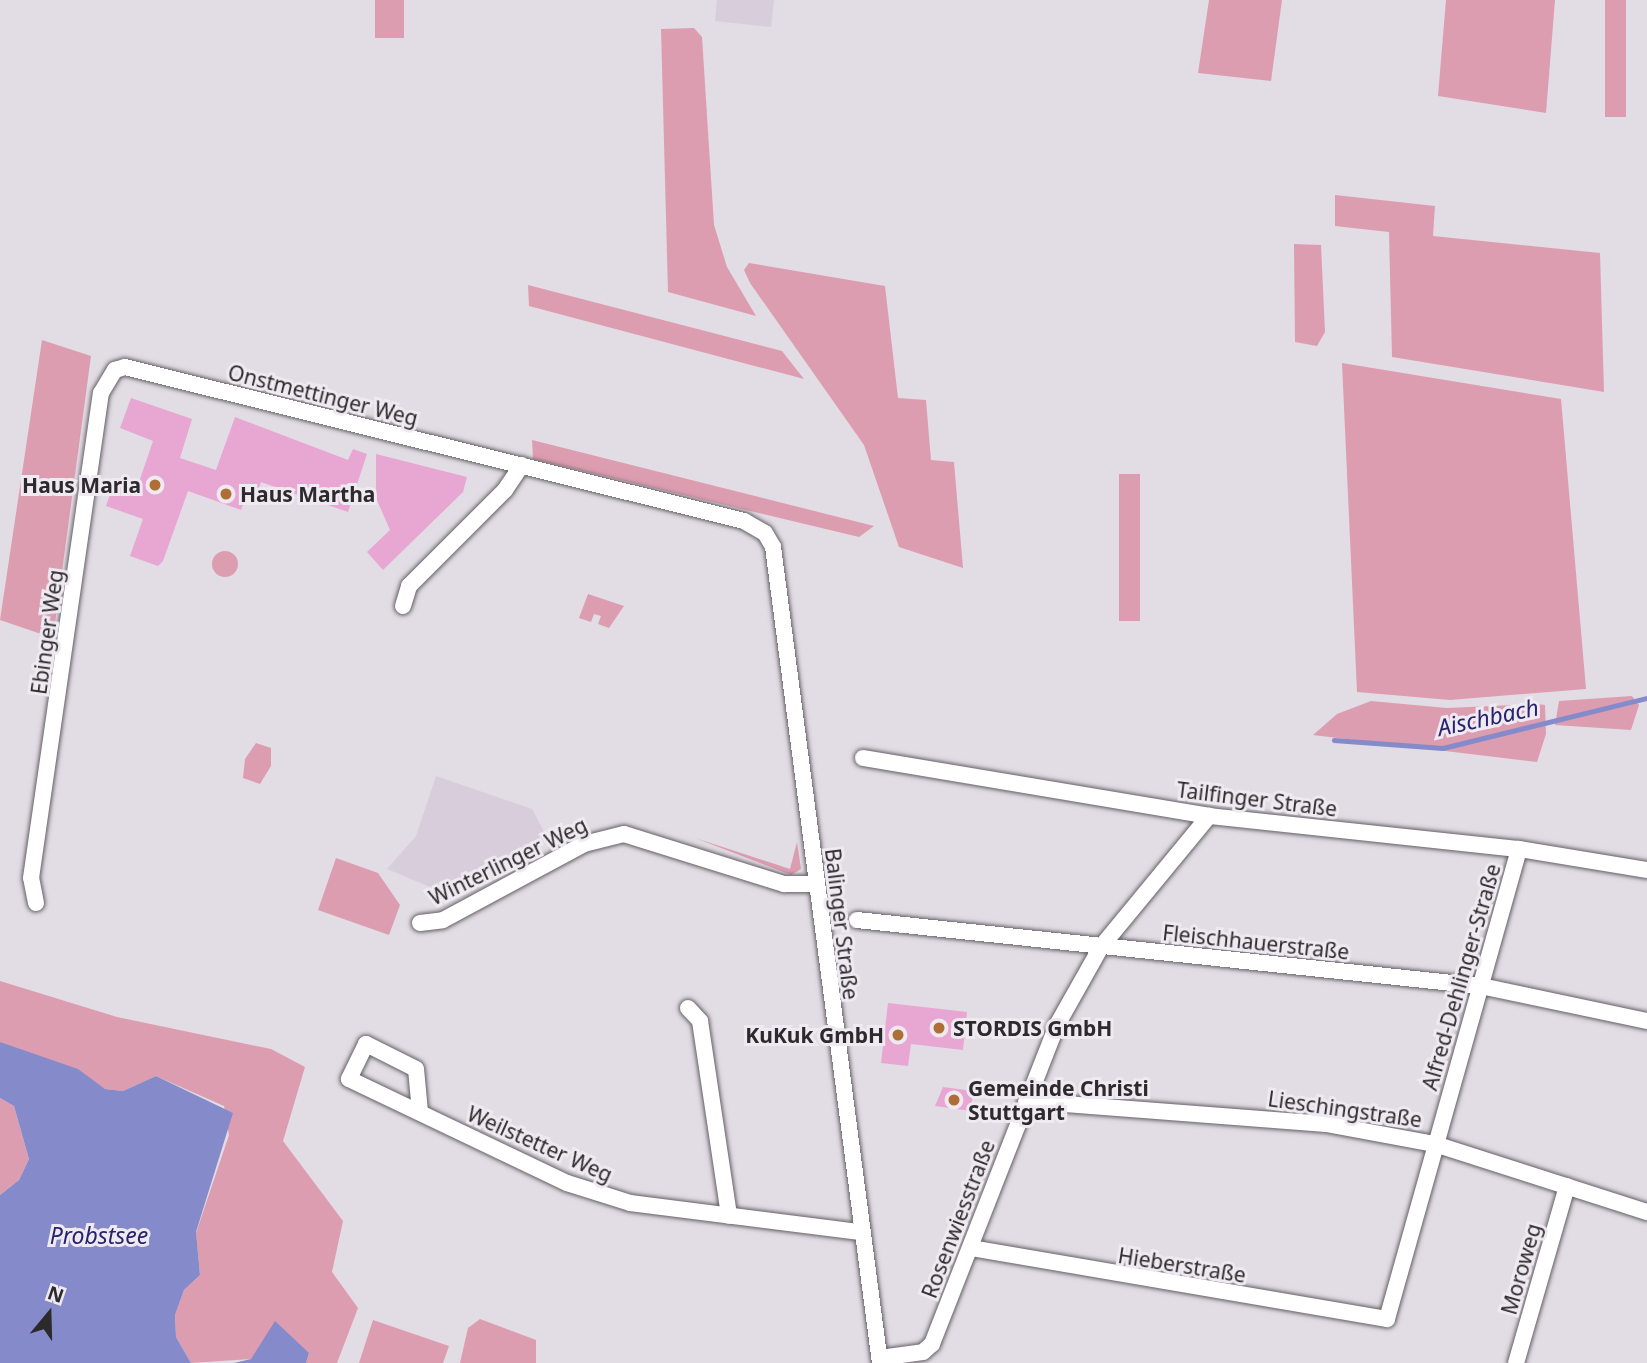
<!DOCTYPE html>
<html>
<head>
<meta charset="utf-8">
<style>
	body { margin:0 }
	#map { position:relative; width:1647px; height:1363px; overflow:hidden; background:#e2dce4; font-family:"Noto Sans",sans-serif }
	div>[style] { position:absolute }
	.built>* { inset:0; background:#d8cedb }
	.green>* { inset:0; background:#dd9db0; transform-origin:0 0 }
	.round { border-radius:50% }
	.water>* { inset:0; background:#858bca }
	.stream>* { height:4.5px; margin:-2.25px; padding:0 2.25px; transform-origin:2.25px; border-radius:2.25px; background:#858bca }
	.building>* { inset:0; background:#e7a7d2 }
	.roads { filter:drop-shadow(0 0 2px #655f66) drop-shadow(0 0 2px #655f66) }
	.minor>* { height:16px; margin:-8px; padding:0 8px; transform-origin:8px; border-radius:8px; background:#fff }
	.dots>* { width:19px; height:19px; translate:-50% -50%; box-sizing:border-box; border:4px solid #efe9f1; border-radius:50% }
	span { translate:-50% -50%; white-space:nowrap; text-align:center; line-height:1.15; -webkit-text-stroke:6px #efe9f1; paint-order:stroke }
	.street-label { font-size:21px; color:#2c2a2d }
	.poi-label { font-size:21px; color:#2c2a2d; font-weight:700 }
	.right { translate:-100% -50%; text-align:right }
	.left { translate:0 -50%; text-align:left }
	.water-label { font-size:23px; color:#27236d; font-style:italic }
	.north { position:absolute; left:14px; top:1279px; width:70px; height:70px; -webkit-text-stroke:5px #efe9f1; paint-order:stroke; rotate:19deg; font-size:19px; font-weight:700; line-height:28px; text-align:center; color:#2c2a2d }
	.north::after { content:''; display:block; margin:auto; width:24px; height:32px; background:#2c2a2d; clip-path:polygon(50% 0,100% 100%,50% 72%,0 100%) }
</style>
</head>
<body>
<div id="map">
	<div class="built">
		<i style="clip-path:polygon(717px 0,774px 0,771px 27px,715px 21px)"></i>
		<i style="clip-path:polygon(436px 776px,532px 809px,547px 837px,447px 894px,387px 869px,416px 836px)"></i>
	</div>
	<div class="green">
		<i style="left:375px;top:0;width:29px;height:38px"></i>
		<i style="clip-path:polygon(1209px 0,1282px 0,1271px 81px,1198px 73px)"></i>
		<i style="clip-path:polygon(1446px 0,1555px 0,1546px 113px,1438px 96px)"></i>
		<i style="left:1605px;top:0;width:21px;height:117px"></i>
		<i style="clip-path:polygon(694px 28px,702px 37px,714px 225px,727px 267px,756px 316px,668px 292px,661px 29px)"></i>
		<i style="clip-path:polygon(1335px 195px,1435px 206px,1433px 236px,1600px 253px,1604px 392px,1392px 357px,1389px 232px,1335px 226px)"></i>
		<i style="clip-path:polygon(1294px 244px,1321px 245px,1325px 332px,1317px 346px,1295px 342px)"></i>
		<i style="clip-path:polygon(749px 263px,885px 286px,898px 398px,926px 400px,931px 460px,954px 462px,963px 568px,899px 547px,864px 445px,750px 283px,744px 270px)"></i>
		<i style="clip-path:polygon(528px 285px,782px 351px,804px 379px,529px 306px)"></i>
		<i style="clip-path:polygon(42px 340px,91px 356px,53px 638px,0 620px)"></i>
		<i style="clip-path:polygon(1342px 363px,1561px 399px,1586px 689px,1450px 700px,1357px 692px)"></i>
		<i style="clip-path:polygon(532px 440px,874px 526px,859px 537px,533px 459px)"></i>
		<i style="left:1119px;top:474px;width:21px;height:147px"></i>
		<i class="round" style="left:212px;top:551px;width:26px;height:26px"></i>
		<i style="clip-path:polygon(588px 594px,624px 606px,609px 628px,598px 624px,601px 616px,594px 614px,591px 622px,579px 618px)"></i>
		<i style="clip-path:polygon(1632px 696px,1639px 705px,1631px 730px,1555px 725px,1559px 701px)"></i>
		<i style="clip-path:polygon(1371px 701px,1447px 708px,1537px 704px,1545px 705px,1546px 734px,1537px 762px,1313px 735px,1337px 714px)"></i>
		<i style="clip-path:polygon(256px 743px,271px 748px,271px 766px,260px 784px,243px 778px,245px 759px)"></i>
		<i style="clip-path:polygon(695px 838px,790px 869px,797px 842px,801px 869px,791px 875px)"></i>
		<i style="clip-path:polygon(336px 858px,378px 873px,400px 905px,389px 935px,318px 910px)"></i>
		<i style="clip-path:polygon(0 981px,117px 1017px,271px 1049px,305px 1067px,283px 1141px,343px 1221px,332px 1272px,358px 1308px,337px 1363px,306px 1363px,309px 1353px,267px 1342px,251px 1359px,191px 1363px,176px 1337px,175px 1315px,184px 1290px,200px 1275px,196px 1233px,229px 1135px,224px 1106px,156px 1076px,123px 1091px,105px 1089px,0 1042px)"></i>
		<i style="clip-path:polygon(0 1098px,14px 1106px,29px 1159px,19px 1180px,0 1195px)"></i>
		<i style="clip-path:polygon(480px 1319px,536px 1340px,536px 1363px,460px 1363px,468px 1328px)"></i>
		<i style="clip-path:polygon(373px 1320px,449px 1346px,443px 1363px,359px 1363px)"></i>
	</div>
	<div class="water">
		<i style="clip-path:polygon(0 1042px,78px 1069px,105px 1089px,123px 1091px,156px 1076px,233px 1113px,196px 1232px,200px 1275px,184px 1290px,175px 1315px,176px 1337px,191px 1363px,0 1363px,0 1195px,19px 1180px,29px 1159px,14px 1106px,0 1098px)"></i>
		<i style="clip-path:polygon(275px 1321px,309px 1353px,306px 1363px,234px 1363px,251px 1359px)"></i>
	</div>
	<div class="stream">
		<i style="left:1334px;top:740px;width:109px;rotate:4.2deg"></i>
		<i style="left:1443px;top:748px;width:210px;rotate:-13.8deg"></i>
	</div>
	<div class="building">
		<i style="clip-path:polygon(131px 398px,192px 419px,180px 458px,216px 470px,235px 417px,348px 460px,353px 449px,367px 454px,348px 512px,261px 482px,255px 500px,246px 496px,241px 510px,188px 491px,163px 561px,158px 566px,130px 556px,143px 519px,106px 506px,115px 480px,137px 488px,153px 441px,120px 428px)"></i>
		<i style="clip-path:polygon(376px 454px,467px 477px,463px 492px,383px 570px,367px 552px,390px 530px,376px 498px)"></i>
		<i style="clip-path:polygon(888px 1003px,967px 1012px,963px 1050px,911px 1044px,908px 1066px,881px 1063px)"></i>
		<i style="clip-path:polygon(943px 1087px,973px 1091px,971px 1111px,935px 1106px)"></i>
	</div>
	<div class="roads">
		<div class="minor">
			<i style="left:403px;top:606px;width:21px;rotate:-73deg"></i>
			<i style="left:409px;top:586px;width:136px;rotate:-45deg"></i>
			<i style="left:505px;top:490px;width:30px;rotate:-56deg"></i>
			<i style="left:863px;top:758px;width:351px;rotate:9.5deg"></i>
			<i style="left:1209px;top:816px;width:312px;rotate:6.1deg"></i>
			<i style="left:1519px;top:849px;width:130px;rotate:9.3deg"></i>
			<i style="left:36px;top:903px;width:25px;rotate:-101deg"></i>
			<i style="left:31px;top:878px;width:490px;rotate:-81.8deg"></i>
			<i style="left:101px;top:393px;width:27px;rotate:-59deg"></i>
			<i style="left:115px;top:370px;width:10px;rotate:-17deg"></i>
			<i style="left:125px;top:367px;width:638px;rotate:13.97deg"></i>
			<i style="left:744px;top:521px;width:24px;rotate:30deg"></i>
			<i style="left:765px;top:533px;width:16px;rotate:60deg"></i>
			<i style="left:773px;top:547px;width:823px;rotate:82.53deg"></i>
			<i style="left:857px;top:920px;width:627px;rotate:6.04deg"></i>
			<i style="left:1481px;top:986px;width:170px;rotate:11.9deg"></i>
			<i style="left:420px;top:923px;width:23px;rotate:-7deg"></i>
			<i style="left:443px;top:920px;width:160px;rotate:-28.3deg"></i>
			<i style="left:584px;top:844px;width:41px;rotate:-14deg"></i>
			<i style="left:624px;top:834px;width:168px;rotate:17.4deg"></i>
			<i style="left:784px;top:884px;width:32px"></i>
			<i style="left:688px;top:1008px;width:18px;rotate:47deg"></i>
			<i style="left:700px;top:1021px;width:197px;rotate:81.5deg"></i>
			<i style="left:1026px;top:1101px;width:301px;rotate:4.4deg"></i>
			<i style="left:1326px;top:1124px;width:111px;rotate:10.4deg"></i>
			<i style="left:1435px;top:1144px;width:223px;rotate:17.8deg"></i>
			<i style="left:420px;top:1112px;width:43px;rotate:-95.3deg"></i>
			<i style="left:416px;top:1069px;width:56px;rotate:-153.4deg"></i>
			<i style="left:366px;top:1044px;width:39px;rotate:116deg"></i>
			<i style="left:349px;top:1079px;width:242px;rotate:25.5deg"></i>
			<i style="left:567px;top:1183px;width:66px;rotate:17.6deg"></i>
			<i style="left:630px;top:1203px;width:232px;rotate:7.2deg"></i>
			<i style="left:971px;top:1248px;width:422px;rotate:9.7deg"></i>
			<i style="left:1387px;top:1319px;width:488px;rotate:-74.3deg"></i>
			<i style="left:880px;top:1358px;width:43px;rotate:-7.9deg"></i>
			<i style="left:923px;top:1352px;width:12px;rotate:-42deg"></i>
			<i style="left:932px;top:1344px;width:343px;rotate:-68.6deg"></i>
			<i style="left:1057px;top:1025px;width:90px;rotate:-60.6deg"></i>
			<i style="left:1101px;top:947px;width:170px;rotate:-50.5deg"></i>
			<i style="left:1516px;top:1363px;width:184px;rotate:-73.9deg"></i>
		</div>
	</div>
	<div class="dots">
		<i style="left:155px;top:485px;background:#ae6f36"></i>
		<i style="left:226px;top:494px;background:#ae6f36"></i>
		<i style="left:939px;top:1028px;background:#ae6f36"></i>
		<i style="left:898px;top:1035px;background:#ae6f36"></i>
		<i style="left:954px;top:1100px;background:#ae6f36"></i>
	</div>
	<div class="street-label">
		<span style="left:323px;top:395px;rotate:14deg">Onstmettinger Weg</span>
		<span style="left:47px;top:632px;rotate:-82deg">Ebinger Weg</span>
		<span style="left:1257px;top:799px;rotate:7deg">Tailfinger Straße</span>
		<span style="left:508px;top:861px;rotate:-26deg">Winterlinger Weg</span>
		<span style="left:842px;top:924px;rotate:83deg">Balinger Straße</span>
		<span style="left:1256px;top:942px;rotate:6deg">Fleischhauerstraße</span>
		<span style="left:1461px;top:977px;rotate:-74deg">Alfred-Dehlinger-Straße</span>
		<span style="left:1345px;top:1109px;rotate:8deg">Lieschingstraße</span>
		<span style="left:540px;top:1144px;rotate:24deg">Weilstetter Weg</span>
		<span style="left:958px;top:1219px;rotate:-69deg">Rosenwiesstraße</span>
		<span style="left:1182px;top:1265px;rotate:9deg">Hieberstraße</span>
		<span style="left:1521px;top:1269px;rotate:-74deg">Moroweg</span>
	</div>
	<div class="poi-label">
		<span class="right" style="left:141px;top:485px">Haus Maria</span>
		<span class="left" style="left:240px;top:494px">Haus Martha</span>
		<span class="left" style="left:953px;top:1028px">STORDIS GmbH</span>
		<span class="right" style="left:884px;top:1035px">KuKuk GmbH</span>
		<span class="left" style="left:968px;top:1100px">Gemeinde Christi<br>Stuttgart</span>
	</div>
	<div class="water-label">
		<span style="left:1488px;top:717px;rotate:-12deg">Aischbach</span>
		<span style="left:99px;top:1235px">Probstsee</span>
	</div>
	<div class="north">N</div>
</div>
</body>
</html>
